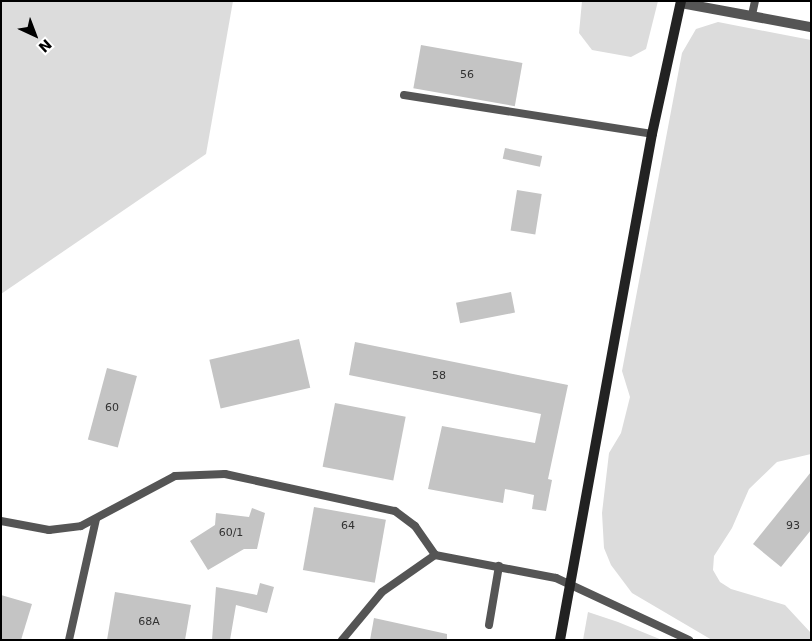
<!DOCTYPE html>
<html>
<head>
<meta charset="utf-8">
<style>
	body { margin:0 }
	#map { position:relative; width:812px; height:641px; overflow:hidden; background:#fff; font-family:"DejaVu Sans",sans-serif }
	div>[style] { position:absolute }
	.green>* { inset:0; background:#dcdcdc }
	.building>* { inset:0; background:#c4c4c4; transform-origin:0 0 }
	.lane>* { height:8px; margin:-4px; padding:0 4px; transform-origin:4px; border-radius:4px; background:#555 }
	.street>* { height:10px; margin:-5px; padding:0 5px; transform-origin:5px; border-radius:5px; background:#555 }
	.secondary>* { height:10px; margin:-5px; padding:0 5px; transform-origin:5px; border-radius:5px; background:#222 }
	span { translate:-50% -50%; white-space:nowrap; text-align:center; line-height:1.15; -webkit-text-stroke:4px #fff; paint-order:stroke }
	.number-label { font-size:11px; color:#313131 }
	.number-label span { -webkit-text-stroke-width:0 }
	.frame { position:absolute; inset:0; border:2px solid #000; pointer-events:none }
	.north { position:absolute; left:10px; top:10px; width:50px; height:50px; -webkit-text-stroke:4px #fff; paint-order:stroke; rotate:137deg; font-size:14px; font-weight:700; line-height:20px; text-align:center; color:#000 }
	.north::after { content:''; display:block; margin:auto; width:18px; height:22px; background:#000; clip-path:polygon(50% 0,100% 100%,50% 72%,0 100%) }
</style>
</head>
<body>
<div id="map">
	<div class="green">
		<i style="clip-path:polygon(1px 1px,233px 1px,206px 154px,1px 294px)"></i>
		<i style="clip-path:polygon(582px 1px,658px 1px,646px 49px,631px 57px,592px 50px,579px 33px)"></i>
		<i style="clip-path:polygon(718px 22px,811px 40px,811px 454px,777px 462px,749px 489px,732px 528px,714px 556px,713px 570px,720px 582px,731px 589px,785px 605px,811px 633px,811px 640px,712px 640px,632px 593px,611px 565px,604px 548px,602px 513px,609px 453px,621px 433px,630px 397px,622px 371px,682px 53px,696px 29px)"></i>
		<i style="clip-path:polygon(588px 612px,618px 622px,662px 640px,583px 640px)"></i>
	</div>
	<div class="building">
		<i style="left:421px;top:45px;width:103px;height:44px;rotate:10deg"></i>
		<i style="left:505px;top:148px;width:38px;height:11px;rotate:12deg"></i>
		<i style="left:517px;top:190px;width:25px;height:41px;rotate:9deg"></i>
		<i style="left:511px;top:292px;width:21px;height:56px;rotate:79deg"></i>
		<i style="left:299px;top:339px;width:50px;height:92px;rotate:77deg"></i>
		<i style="clip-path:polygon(355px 342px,568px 385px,548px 479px,552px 480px,546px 511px,532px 509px,534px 495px,505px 489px,503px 503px,428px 489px,442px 426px,535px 443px,541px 414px,349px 375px)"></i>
		<i style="left:107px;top:368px;width:31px;height:74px;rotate:15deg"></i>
		<i style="left:335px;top:403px;width:72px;height:65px;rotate:11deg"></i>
		<i style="clip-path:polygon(811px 472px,811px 530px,781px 567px,753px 544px)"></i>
		<i style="left:314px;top:507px;width:73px;height:64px;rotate:10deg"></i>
		<i style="clip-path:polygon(252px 508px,265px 513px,257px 549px,244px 549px,208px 570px,190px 541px,215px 525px,216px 513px,249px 517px)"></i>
		<i style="clip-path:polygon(260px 583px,274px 587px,267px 613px,236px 605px,230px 640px,212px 640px,216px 587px,257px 595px)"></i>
		<i style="clip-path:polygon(115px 592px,191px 605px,185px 640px,107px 640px)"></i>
		<i style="clip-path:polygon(1px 595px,32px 604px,21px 640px,1px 640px)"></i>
		<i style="clip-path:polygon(374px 618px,447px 634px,447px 640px,370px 640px)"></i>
	</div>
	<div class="lane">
		<i style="left:752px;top:15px;width:14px;rotate:-78deg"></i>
		<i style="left:404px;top:95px;width:251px;rotate:8.9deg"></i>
		<i style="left:1px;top:521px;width:49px;rotate:10.6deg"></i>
		<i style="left:49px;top:530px;width:32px;rotate:-7deg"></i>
		<i style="left:81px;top:526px;width:106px;rotate:-28deg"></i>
		<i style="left:175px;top:476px;width:50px;rotate:-2.3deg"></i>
		<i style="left:225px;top:474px;width:174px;rotate:12.3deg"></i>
		<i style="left:395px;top:511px;width:25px;rotate:37deg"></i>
		<i style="left:415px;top:526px;width:35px;rotate:55deg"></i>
		<i style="left:435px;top:555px;width:123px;rotate:10.8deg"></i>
		<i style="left:556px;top:578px;width:147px;rotate:25deg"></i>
		<i style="left:489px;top:625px;width:60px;rotate:-80.4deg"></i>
		<i style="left:69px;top:640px;width:124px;rotate:-77.4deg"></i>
		<i style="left:342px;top:640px;width:62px;rotate:-50.2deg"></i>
		<i style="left:382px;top:592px;width:65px;rotate:-34.9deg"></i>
	</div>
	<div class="street">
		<i style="left:681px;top:3px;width:132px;rotate:10.5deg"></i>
	</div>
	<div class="secondary">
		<i style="left:560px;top:640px;width:514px;rotate:-79.7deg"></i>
		<i style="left:652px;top:134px;width:136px;rotate:-77.7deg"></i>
	</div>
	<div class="number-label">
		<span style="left:467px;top:75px">56</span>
		<span style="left:439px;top:376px">58</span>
		<span style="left:112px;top:408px">60</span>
		<span style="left:348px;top:526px">64</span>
		<span style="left:793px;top:526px">93</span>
		<span style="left:231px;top:533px">60/1</span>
		<span style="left:149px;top:622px">68А</span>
	</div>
	<div class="frame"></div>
	<div class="north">N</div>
</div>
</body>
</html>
